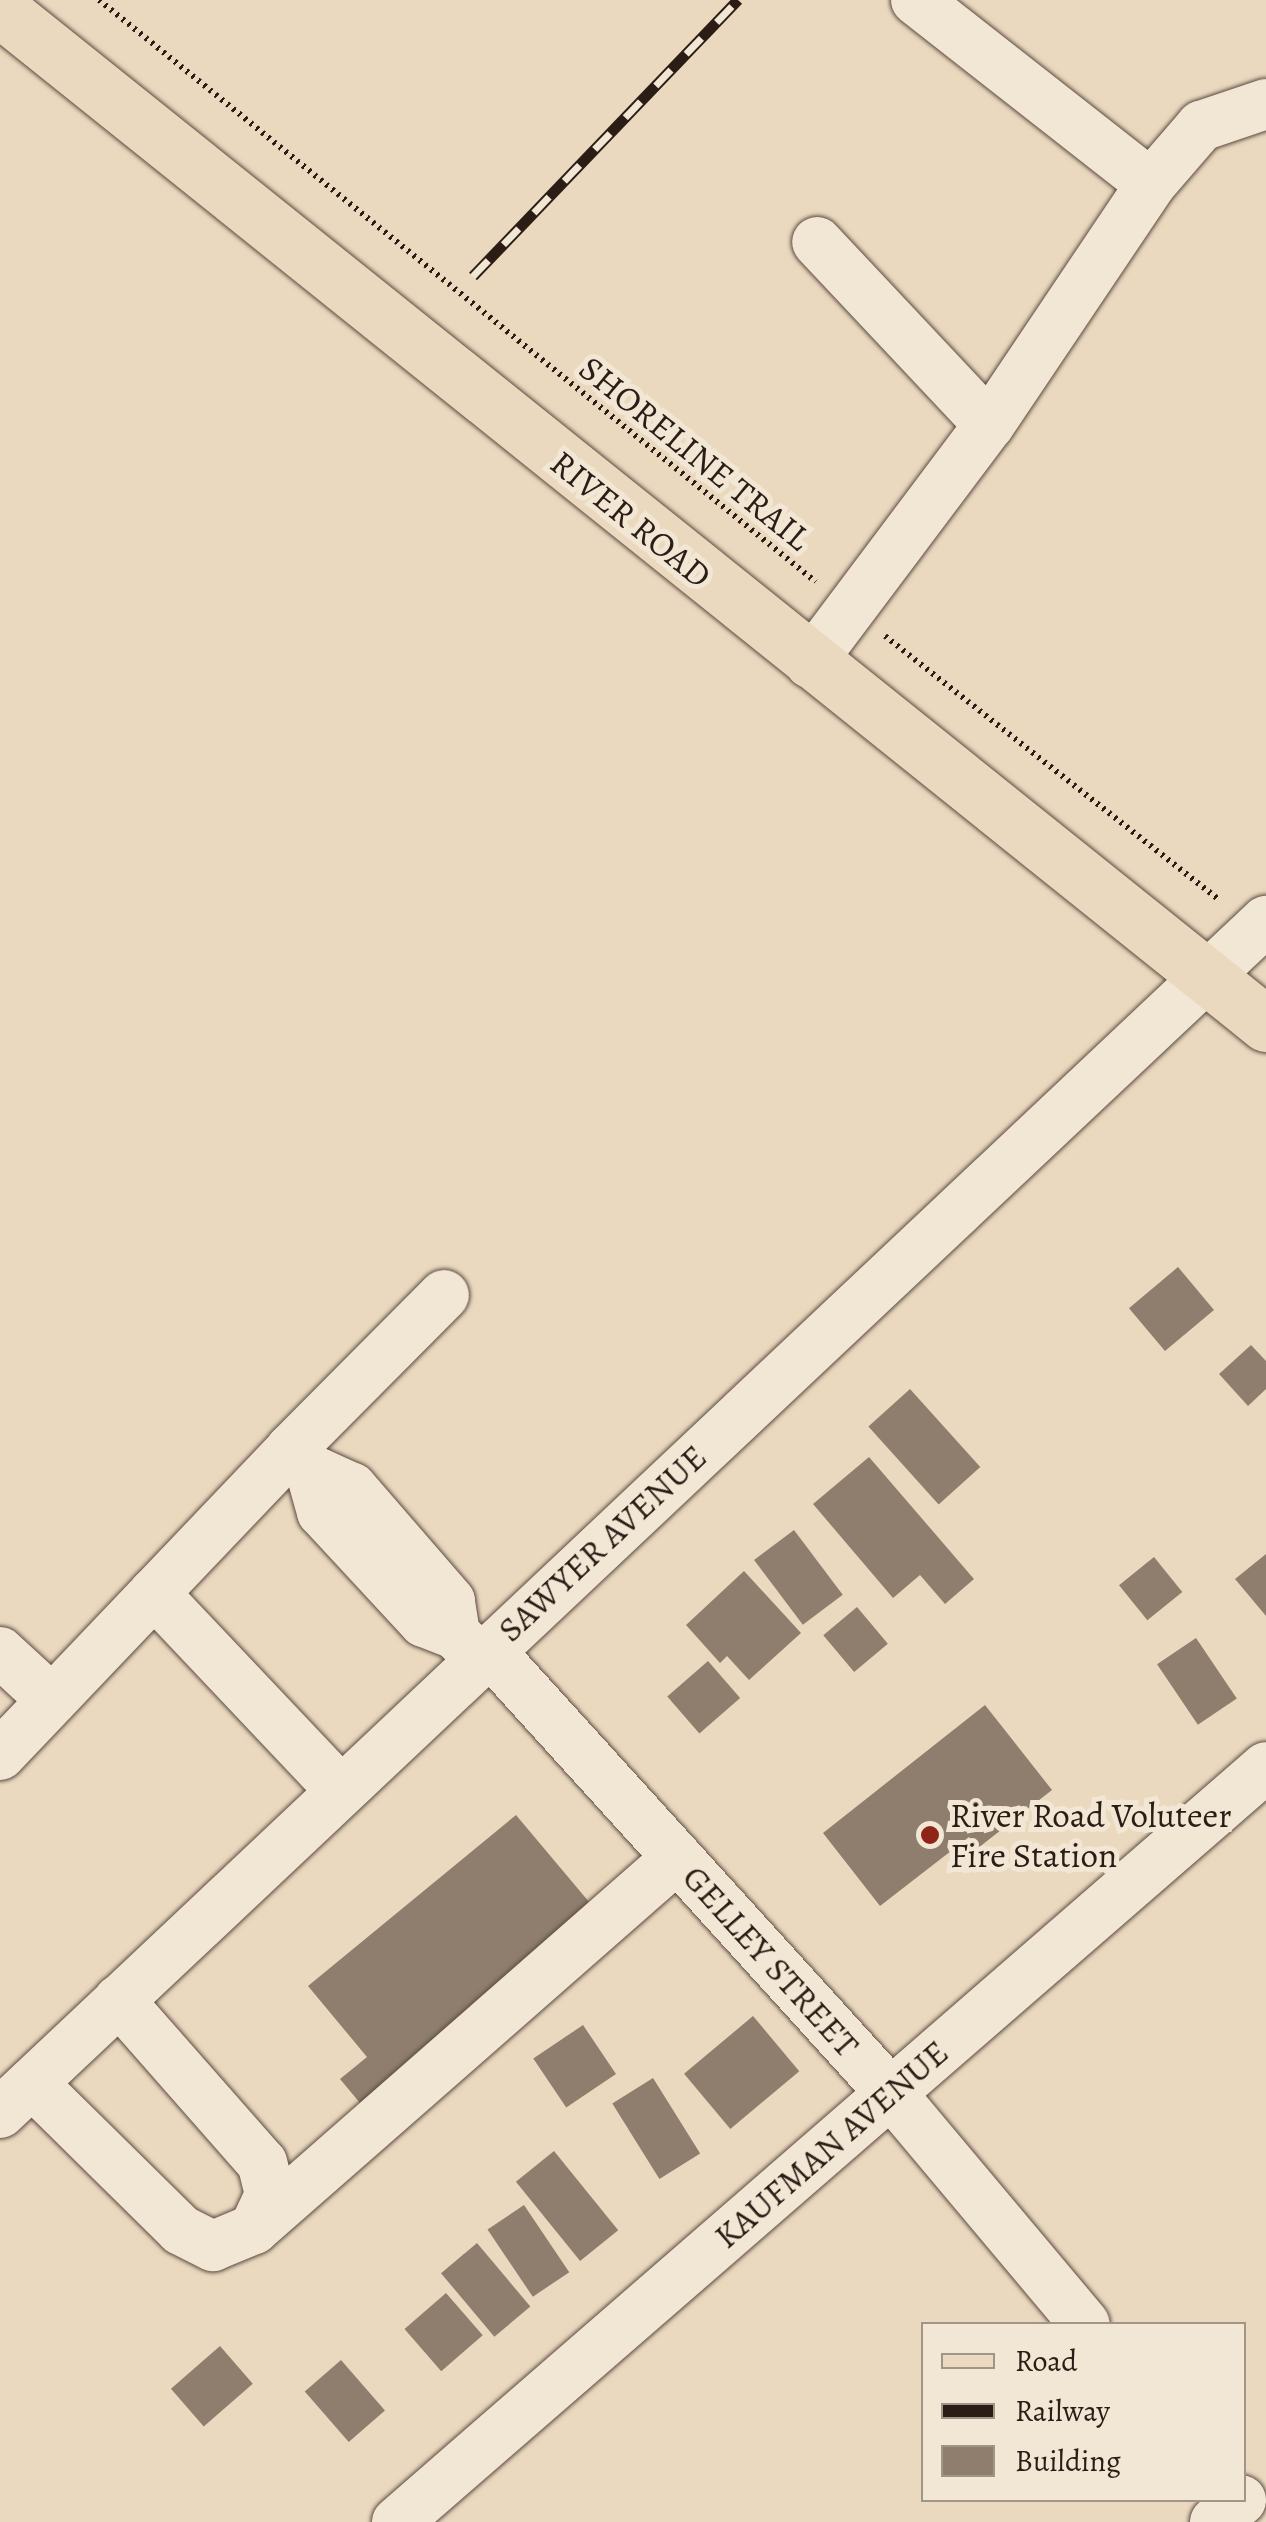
<!DOCTYPE html>
<html>
<head>
<meta charset="utf-8">
<style>
	body { margin:0 }
	#map { position:relative; width:1266px; height:2522px; overflow:hidden; background:#ebd9bf; font-family:Alegreya,serif }
	div>[style] { position:absolute }
	.building>* { inset:0; background:#8f7e6d; transform-origin:0 0 }
	.path>* { height:6px; margin-top:-3px; transform-origin:0; background:repeating-linear-gradient(90deg,#2b1c15 0 2.5px,transparent 0 7.5px) }
	.roads { filter:drop-shadow(0 0 2px #5b4b40) drop-shadow(0 0 2px #5b4b40) }
	.minor>* { height:50px; margin:-25px; padding:0 25px; transform-origin:25px; border-radius:25px; background:#f2e6d5 }
	.major>* { height:55px; margin:-27.5px; padding:0 27.5px; transform-origin:27.5px; border-radius:27.5px; background:#ebd9bf }
	.rail>* { height:11px; margin-top:-5.5px; transform-origin:0; background:repeating-linear-gradient(90deg,#f2e6d5 0 22px,#2b1c15 0 44px); box-sizing:border-box; border-block:2px solid #2b1c15 }
	.dots>* { width:28px; height:28px; translate:-50% -50%; box-sizing:border-box; border:5px solid #f2e6d5; border-radius:50% }
	span { translate:-50% -50%; white-space:nowrap; text-align:center; line-height:1.15; -webkit-text-stroke:10px #f2e6d5; paint-order:stroke }
	.street-label { font-size:35px; color:#2b1c15 }
	.poi-label { font-size:35px; color:#2b1c15 }
	.left { translate:0 -50%; text-align:left }
	.legend { position:absolute; left:921px; top:2322px; width:325px; height:180px; box-sizing:border-box; background:#f2e6d5; border:2px solid #a29588; margin:0; padding:12px 18px; list-style:none; font-size:30px; color:#2b1c15 }
	.legend li { display:flex; align-items:center; gap:20px; height:50px }
	.legend b { width:50px; border:2px solid #a29588 }
</style>
</head>
<body>
<div id="map">
	<div class="building">
		<i style="left:1178px;top:1267px;width:56px;height:64px;rotate:50deg"></i>
		<i style="clip-path:polygon(1251px 1345px,1266px 1361px,1266px 1389px,1248px 1406px,1219px 1374px)"></i>
		<i style="left:910px;top:1389px;width:105px;height:56px;rotate:48deg"></i>
		<i style="clip-path:polygon(869px 1457px,974px 1579px,945px 1604px,920px 1575px,893px 1598px,813px 1504px)"></i>
		<i style="left:794px;top:1530px;width:81px;height:50px;rotate:53deg"></i>
		<i style="clip-path:polygon(1266px 1554px,1266px 1616px,1235px 1579px)"></i>
		<i style="left:1154px;top:1557px;width:45px;height:45px;rotate:51deg"></i>
		<i style="clip-path:polygon(744px 1571px,801px 1633px,749px 1680px,727px 1656px,720px 1663px,686px 1625px)"></i>
		<i style="left:857px;top:1607px;width:48px;height:44px;rotate:50deg"></i>
		<i style="left:1196px;top:1638px;width:73px;height:47px;rotate:56deg"></i>
		<i style="left:708px;top:1661px;width:49px;height:54px;rotate:49deg"></i>
		<i style="clip-path:polygon(985px 1705px,1052px 1790px,978px 1848px,969px 1837px,880px 1906px,823px 1833px)"></i>
		<i style="clip-path:polygon(516px 1815px,595px 1909px,360px 2103px,340px 2079px,367px 2057px,308px 1986px)"></i>
		<i style="left:753px;top:2016px;width:72px;height:90px;rotate:50deg"></i>
		<i style="left:583px;top:2025px;width:59px;height:60px;rotate:56deg"></i>
		<i style="left:653px;top:2078px;width:89px;height:48px;rotate:58deg"></i>
		<i style="left:554px;top:2151px;width:102px;height:49px;rotate:51deg"></i>
		<i style="left:524px;top:2205px;width:81px;height:44px;rotate:56deg"></i>
		<i style="left:477px;top:2243px;width:83px;height:47px;rotate:50deg"></i>
		<i style="left:446px;top:2293px;width:56px;height:55px;rotate:49deg"></i>
		<i style="left:220px;top:2346px;width:50px;height:65px;rotate:49deg"></i>
		<i style="left:341px;top:2360px;width:67px;height:48px;rotate:49deg"></i>
	</div>
	<div class="path">
		<i style="left:99px;top:0;width:923px;rotate:39.07deg"></i>
		<i style="left:885px;top:636px;width:427px;rotate:38.3deg"></i>
	</div>
	<div class="roads">
		<div class="minor">
			<i style="left:916px;top:0;width:298px;rotate:38.1deg"></i>
			<i style="left:1151px;top:184px;width:290px;rotate:123.9deg"></i>
			<i style="left:1151px;top:184px;width:77px;rotate:-49.2deg"></i>
			<i style="left:1201px;top:126px;width:69px;rotate:-18.7deg"></i>
			<i style="left:810px;top:663px;width:298px;rotate:-53.1deg"></i>
			<i style="left:989px;top:425px;width:251px;rotate:-133.2deg"></i>
			<i style="left:291px;top:1449px;width:217px;rotate:-45.2deg"></i>
			<i style="left:154px;top:1593px;width:271px;rotate:46.6deg"></i>
			<i style="left:455px;top:1634px;width:33px;rotate:-99deg"></i>
			<i style="left:450px;top:1601px;width:150px;rotate:-130.9deg"></i>
			<i style="left:352px;top:1488px;width:46px;rotate:-155.7deg"></i>
			<i style="left:310px;top:1469px;width:45px;rotate:74.4deg"></i>
			<i style="left:322px;top:1512px;width:150px;rotate:47.2deg"></i>
			<i style="left:424px;top:1622px;width:33px;rotate:21deg"></i>
			<i style="left:455px;top:1634px;width:35px;rotate:44deg"></i>
			<i style="left:488px;top:1649px;width:598px;rotate:47.78deg"></i>
			<i style="left:890px;top:2092px;width:303px;rotate:50deg"></i>
			<i style="left:0;top:1652px;width:71px;rotate:42.7deg"></i>
			<i style="left:0;top:1755px;width:422px;rotate:-46.4deg"></i>
			<i style="left:291px;top:1449px;width:28px;rotate:46deg"></i>
			<i style="left:32px;top:2083px;width:209px;rotate:44.6deg"></i>
			<i style="left:181px;top:2230px;width:36px;rotate:27deg"></i>
			<i style="left:213px;top:2246px;width:44px;rotate:-22.5deg"></i>
			<i style="left:254px;top:2229px;width:38px;rotate:-65deg"></i>
			<i style="left:270px;top:2194px;width:32px;rotate:-104deg"></i>
			<i style="left:262px;top:2163px;width:217px;rotate:-131.3deg"></i>
			<i style="left:0;top:2113px;width:1739px;rotate:-43.28deg"></i>
			<i style="left:254px;top:2229px;width:563px;rotate:-41.25deg"></i>
			<i style="left:397px;top:2522px;width:1151px;rotate:-40.98deg"></i>
			<i style="left:1215px;top:2522px;width:34px;rotate:-40deg"></i>
		</div>
		<div class="major">
			<i style="left:0;top:9px;width:1623px;rotate:38.72deg"></i>
		</div>
	</div>
	<div class="rail">
		<i style="left:473px;top:276px;width:383px;rotate:-46.2deg"></i>
	</div>
	<div class="dots">
		<i style="left:930px;top:1835px;background:#8f2418"></i>
	</div>
	<div class="street-label">
		<span style="left:695px;top:453px;rotate:39deg">SHORELINE TRAIL</span>
		<span style="left:631px;top:519px;rotate:39deg">RIVER ROAD</span>
		<span style="left:602px;top:1543px;rotate:-43deg">SAWYER AVENUE</span>
		<span style="left:771px;top:1961px;rotate:48deg">GELLEY STREET</span>
		<span style="left:831px;top:2144px;rotate:-41deg">KAUFMAN AVENUE</span>
	</div>
	<div class="poi-label">
		<span class="left" style="left:950px;top:1835px">River Road Voluteer<br>Fire Station</span>
	</div>
	<ul class="legend">
	<li><b style="height:12px;background:#ebd9bf"></b>Road</li>
	<li><b style="height:12px;background:#2b1c15"></b>Railway</li>
	<li><b style="height:28px;background:#8f7e6d"></b>Building</li>
	</ul>
</div>
</body>
</html>
